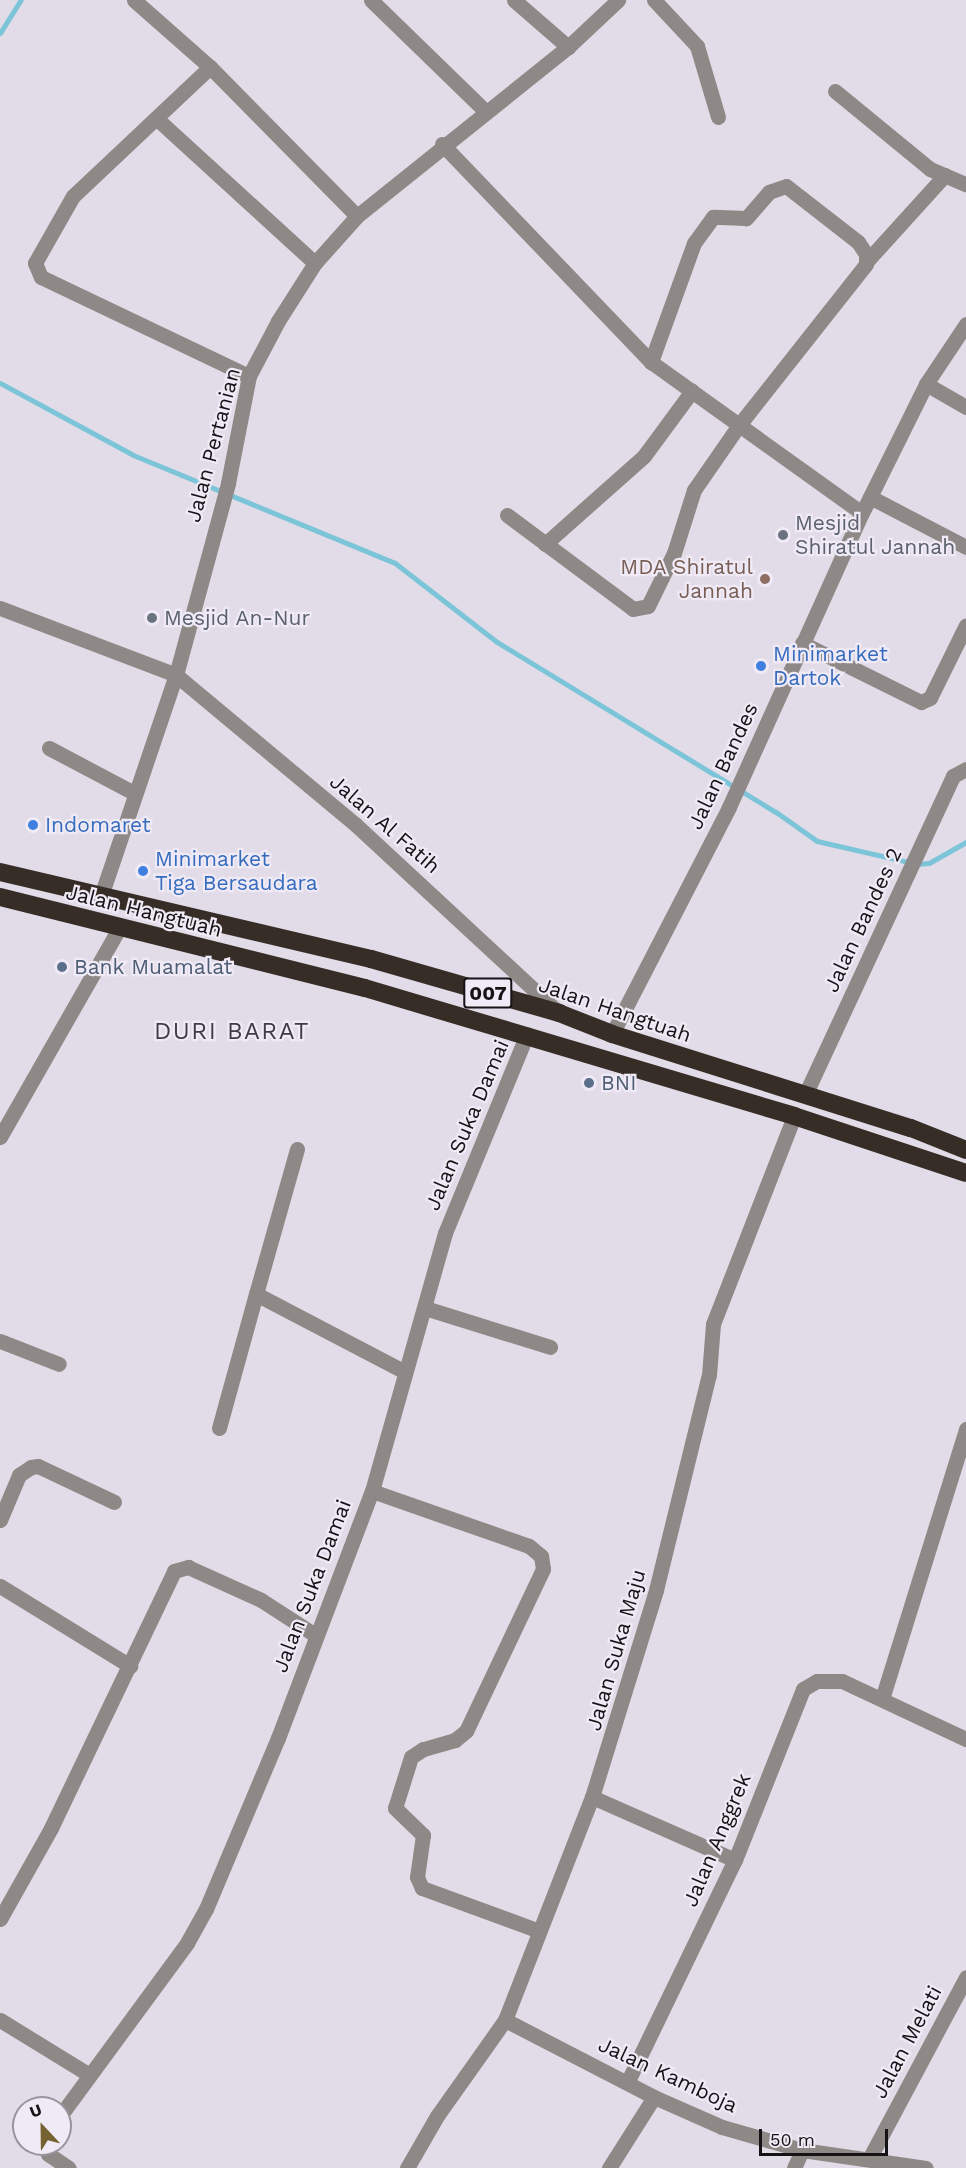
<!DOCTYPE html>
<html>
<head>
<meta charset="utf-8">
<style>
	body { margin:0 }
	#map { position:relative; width:966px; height:2168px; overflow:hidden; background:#e2dce8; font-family:"Work Sans",sans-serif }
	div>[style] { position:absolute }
	.stream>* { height:5px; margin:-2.5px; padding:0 2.5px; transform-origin:2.5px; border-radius:2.5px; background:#7cc5d8 }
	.street>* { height:15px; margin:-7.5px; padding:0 7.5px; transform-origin:7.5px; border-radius:7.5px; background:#8e8986 }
	.highway>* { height:18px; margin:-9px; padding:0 9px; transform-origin:9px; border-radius:9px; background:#362d27 }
	.dots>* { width:16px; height:16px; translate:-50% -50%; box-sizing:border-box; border:3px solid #efeaf5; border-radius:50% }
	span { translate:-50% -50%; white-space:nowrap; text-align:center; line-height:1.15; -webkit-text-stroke:4.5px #efeaf5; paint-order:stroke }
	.shield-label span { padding:2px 4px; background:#efeaf5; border:2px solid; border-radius:4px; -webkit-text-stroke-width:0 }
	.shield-label { font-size:20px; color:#151316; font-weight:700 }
	.street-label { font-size:21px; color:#151316 }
	.worship-label { font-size:21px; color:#5b616d }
	.left { translate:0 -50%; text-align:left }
	.education-label { font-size:21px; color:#785e54 }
	.right { translate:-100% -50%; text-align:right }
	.shop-label { font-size:21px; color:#366cbe }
	.service-label { font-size:21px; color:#4e5e75 }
	.quarter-label { font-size:24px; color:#403b44; letter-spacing:1.5px }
	.north { position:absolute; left:12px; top:2096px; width:60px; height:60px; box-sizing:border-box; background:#efeaf5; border:2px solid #98949c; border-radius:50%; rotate:338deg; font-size:16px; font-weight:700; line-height:24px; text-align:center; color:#151316 }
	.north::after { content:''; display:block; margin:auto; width:21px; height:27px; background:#766130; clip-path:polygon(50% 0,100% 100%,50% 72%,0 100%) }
	.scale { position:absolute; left:759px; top:2129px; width:129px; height:27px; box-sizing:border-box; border:3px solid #151316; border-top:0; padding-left:8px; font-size:18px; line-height:21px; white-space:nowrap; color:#151316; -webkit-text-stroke:4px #efeaf5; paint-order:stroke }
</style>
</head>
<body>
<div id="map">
	<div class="stream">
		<i style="left:0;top:33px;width:39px;rotate:-58deg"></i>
		<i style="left:0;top:383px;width:151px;rotate:28.4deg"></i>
		<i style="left:133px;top:455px;width:283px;rotate:22.4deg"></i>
		<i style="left:395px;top:563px;width:129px;rotate:37.8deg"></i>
		<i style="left:497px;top:642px;width:327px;rotate:31.4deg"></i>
		<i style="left:776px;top:812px;width:50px;rotate:35.3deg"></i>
		<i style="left:817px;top:841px;width:103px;rotate:13deg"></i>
		<i style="left:917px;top:864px;width:12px;rotate:-5deg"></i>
		<i style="left:929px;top:863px;width:43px;rotate:-29.6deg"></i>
	</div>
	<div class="street">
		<i style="left:134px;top:0;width:101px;rotate:41.4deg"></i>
		<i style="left:210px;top:67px;width:209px;rotate:45.4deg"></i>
		<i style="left:371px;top:0;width:158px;rotate:44.2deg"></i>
		<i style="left:514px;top:0;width:72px;rotate:41deg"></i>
		<i style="left:654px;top:0;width:63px;rotate:46.9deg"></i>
		<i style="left:697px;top:46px;width:74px;rotate:73.5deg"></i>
		<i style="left:210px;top:67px;width:188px;rotate:136.7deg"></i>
		<i style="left:73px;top:196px;width:77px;rotate:119.6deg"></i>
		<i style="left:35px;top:263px;width:15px;rotate:67deg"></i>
		<i style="left:41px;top:277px;width:230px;rotate:25.5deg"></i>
		<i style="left:835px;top:91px;width:123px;rotate:39.4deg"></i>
		<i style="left:930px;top:169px;width:39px;rotate:23deg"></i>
		<i style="left:156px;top:118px;width:215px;rotate:42.4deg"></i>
		<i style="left:442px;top:144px;width:302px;rotate:46.2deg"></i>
		<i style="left:651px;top:362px;width:259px;rotate:35.6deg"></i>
		<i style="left:867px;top:261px;width:116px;rotate:-47.8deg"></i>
		<i style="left:926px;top:384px;width:46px;rotate:29.9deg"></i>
		<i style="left:870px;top:497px;width:108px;rotate:27.5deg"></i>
		<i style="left:507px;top:515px;width:157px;rotate:36.7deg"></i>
		<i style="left:633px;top:609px;width:15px;rotate:-11deg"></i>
		<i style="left:648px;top:606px;width:59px;rotate:-63.9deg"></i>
		<i style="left:674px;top:553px;width:66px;rotate:-72.4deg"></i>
		<i style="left:694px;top:490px;width:79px;rotate:-55.3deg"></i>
		<i style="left:739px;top:425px;width:205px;rotate:-51.7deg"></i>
		<i style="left:866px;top:264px;width:10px;rotate:-90deg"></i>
		<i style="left:866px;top:254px;width:14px;rotate:-124deg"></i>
		<i style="left:858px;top:242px;width:91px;rotate:-142.1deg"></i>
		<i style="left:786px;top:186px;width:18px;rotate:161deg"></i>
		<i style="left:769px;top:192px;width:35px;rotate:131deg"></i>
		<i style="left:746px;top:218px;width:33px;rotate:-178deg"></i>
		<i style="left:713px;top:217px;width:32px;rotate:126deg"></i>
		<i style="left:694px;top:243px;width:127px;rotate:109.9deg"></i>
		<i style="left:545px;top:544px;width:132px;rotate:-41.6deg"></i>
		<i style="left:644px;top:456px;width:81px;rotate:-53.6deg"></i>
		<i style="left:0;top:608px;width:188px;rotate:20.8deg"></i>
		<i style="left:176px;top:675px;width:234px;rotate:39.8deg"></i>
		<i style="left:356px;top:825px;width:277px;rotate:42.8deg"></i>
		<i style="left:802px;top:643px;width:133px;rotate:26.4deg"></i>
		<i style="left:921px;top:702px;width:10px;rotate:-24deg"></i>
		<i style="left:930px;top:698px;width:81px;rotate:-63.7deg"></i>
		<i style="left:49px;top:748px;width:96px;rotate:27.9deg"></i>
		<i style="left:101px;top:896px;width:233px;rotate:-71.3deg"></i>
		<i style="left:176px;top:675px;width:199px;rotate:-74.8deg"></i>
		<i style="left:228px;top:483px;width:109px;rotate:-78.9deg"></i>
		<i style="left:249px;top:376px;width:62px;rotate:-62.2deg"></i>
		<i style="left:278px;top:321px;width:69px;rotate:-57.5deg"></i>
		<i style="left:315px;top:263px;width:63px;rotate:-48.2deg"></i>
		<i style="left:357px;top:216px;width:270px;rotate:-38.7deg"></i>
		<i style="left:568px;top:47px;width:69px;rotate:-43.2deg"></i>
		<i style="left:612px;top:1034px;width:255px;rotate:-62.7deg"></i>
		<i style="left:729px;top:807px;width:323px;rotate:-65.7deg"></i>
		<i style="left:862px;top:513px;width:144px;rotate:-63.6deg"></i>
		<i style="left:926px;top:384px;width:72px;rotate:-56.3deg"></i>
		<i style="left:805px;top:1095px;width:352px;rotate:-65.1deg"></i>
		<i style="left:953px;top:776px;width:15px;rotate:-28deg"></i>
		<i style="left:0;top:1137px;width:241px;rotate:-60.3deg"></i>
		<i style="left:297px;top:1149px;width:151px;rotate:105.8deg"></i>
		<i style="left:256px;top:1294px;width:168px;rotate:27.6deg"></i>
		<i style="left:425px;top:1308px;width:131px;rotate:17.3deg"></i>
		<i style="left:0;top:1341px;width:63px;rotate:21.3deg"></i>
		<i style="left:219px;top:1428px;width:139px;rotate:-74.6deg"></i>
		<i style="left:372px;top:1491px;width:166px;rotate:19.3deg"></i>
		<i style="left:529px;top:1546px;width:16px;rotate:40deg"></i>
		<i style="left:541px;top:1556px;width:13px;rotate:81deg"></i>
		<i style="left:543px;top:1569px;width:179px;rotate:115.4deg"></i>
		<i style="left:466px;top:1731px;width:14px;rotate:141deg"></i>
		<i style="left:455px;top:1740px;width:33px;rotate:164deg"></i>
		<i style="left:423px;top:1749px;width:14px;rotate:146deg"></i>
		<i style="left:411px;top:1757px;width:53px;rotate:107.4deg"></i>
		<i style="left:395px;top:1808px;width:39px;rotate:44deg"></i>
		<i style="left:423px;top:1835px;width:42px;rotate:98.1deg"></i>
		<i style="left:417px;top:1877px;width:12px;rotate:66deg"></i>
		<i style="left:422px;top:1888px;width:122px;rotate:20.1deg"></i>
		<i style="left:0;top:1520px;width:49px;rotate:-67.1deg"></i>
		<i style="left:19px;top:1475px;width:14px;rotate:-34deg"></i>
		<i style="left:31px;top:1467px;width:7px;rotate:-8deg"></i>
		<i style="left:38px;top:1466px;width:84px;rotate:25.3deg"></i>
		<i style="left:0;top:1586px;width:153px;rotate:31.6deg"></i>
		<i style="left:882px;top:1699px;width:283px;rotate:-72.7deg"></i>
		<i style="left:592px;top:1797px;width:156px;rotate:23.8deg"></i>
		<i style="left:0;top:1919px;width:104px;rotate:-60.7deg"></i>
		<i style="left:51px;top:1828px;width:285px;rotate:-64.4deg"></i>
		<i style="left:174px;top:1571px;width:15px;rotate:-16deg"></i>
		<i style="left:188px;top:1567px;width:80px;rotate:24.3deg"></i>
		<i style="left:261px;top:1600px;width:64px;rotate:32.9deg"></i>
		<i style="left:0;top:2020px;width:103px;rotate:31.5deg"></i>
		<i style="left:505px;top:2020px;width:168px;rotate:27.3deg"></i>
		<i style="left:654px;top:2097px;width:74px;rotate:23.8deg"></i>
		<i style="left:722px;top:2127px;width:83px;rotate:16deg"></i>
		<i style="left:802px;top:2150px;width:125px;rotate:8.3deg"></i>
		<i style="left:628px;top:2081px;width:246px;rotate:-64.2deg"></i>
		<i style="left:735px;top:1860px;width:184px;rotate:-68.3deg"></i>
		<i style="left:803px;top:1689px;width:16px;rotate:-30deg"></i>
		<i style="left:817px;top:1681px;width:25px"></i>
		<i style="left:842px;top:1681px;width:137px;rotate:25.1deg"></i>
		<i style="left:60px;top:2116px;width:215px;rotate:-53.7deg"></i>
		<i style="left:187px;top:1943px;width:39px;rotate:-61deg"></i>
		<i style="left:206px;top:1909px;width:186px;rotate:-67.2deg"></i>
		<i style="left:278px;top:1738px;width:264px;rotate:-69.2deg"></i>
		<i style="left:372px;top:1491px;width:268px;rotate:-74.2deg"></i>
		<i style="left:445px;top:1233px;width:215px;rotate:-67.6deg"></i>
		<i style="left:45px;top:2144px;width:10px;rotate:73deg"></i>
		<i style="left:48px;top:2154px;width:25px;rotate:34deg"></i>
		<i style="left:869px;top:2159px;width:206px;rotate:-61.9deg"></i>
		<i style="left:407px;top:2168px;width:60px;rotate:-60deg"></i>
		<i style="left:437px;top:2116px;width:118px;rotate:-54.7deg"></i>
		<i style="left:505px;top:2020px;width:239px;rotate:-68.7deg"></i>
		<i style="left:592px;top:1797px;width:217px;rotate:-72.8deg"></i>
		<i style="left:656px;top:1590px;width:221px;rotate:-76.2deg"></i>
		<i style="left:709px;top:1375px;width:51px;rotate:-85.5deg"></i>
		<i style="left:713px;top:1324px;width:223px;rotate:-68.7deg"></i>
		<i style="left:609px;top:2168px;width:84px;rotate:-57.6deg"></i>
		<i style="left:794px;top:2168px;width:20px;rotate:-66deg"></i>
	</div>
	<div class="highway">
		<i style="left:0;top:872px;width:381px;rotate:13.2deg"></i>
		<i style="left:371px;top:959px;width:196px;rotate:16deg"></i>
		<i style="left:559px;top:1013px;width:57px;rotate:21.6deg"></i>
		<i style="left:612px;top:1034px;width:313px;rotate:17.5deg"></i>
		<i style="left:911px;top:1128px;width:59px;rotate:21.8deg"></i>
		<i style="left:0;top:897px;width:376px;rotate:14deg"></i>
		<i style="left:365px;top:988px;width:448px;rotate:16.6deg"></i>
		<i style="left:794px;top:1116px;width:181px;rotate:18.3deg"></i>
	</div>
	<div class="dots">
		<i style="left:783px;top:535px;background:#6b7280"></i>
		<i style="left:765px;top:579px;background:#8d6e63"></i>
		<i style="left:152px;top:618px;background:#6b7280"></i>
		<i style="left:761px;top:666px;background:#3f7fe0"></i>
		<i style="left:33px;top:825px;background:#3f7fe0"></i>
		<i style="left:143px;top:871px;background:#3f7fe0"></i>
		<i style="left:62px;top:967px;background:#5c6f8a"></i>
		<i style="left:589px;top:1083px;background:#5c6f8a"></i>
	</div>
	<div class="shield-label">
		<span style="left:488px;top:993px">007</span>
	</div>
	<div class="street-label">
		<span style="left:213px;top:445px;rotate:-75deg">Jalan Pertanian</span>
		<span style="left:723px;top:766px;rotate:-65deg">Jalan Bandes</span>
		<span style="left:385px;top:824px;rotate:41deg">Jalan Al Fatih</span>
		<span style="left:144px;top:911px;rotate:14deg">Jalan Hangtuah</span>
		<span style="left:863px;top:920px;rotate:-65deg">Jalan Bandes 2</span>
		<span style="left:615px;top:1010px;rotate:19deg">Jalan Hangtuah</span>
		<span style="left:467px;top:1125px;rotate:-67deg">Jalan Suka Damai</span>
		<span style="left:312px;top:1586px;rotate:-69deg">Jalan Suka Damai</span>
		<span style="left:616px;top:1650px;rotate:-74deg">Jalan Suka Maju</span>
		<span style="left:717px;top:1840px;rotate:-67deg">Jalan Anggrek</span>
		<span style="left:907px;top:2042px;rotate:-62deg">Jalan Melati</span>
		<span style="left:668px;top:2075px;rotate:25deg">Jalan Kamboja</span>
	</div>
	<div class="worship-label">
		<span class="left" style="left:795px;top:535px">Mesjid<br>Shiratul Jannah</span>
		<span class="left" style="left:164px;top:618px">Mesjid An-Nur</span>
	</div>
	<div class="education-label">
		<span class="right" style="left:753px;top:579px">MDA Shiratul<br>Jannah</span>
	</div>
	<div class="shop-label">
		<span class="left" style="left:773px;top:666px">Minimarket<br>Dartok</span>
		<span class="left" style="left:45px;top:825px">Indomaret</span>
		<span class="left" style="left:155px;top:871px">Minimarket<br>Tiga Bersaudara</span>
	</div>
	<div class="service-label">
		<span class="left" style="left:74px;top:967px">Bank Muamalat</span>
		<span class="left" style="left:601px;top:1083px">BNI</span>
	</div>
	<div class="quarter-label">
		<span style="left:232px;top:1032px">DURI BARAT</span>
	</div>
	<div class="north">U</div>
	<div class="scale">50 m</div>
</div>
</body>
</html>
